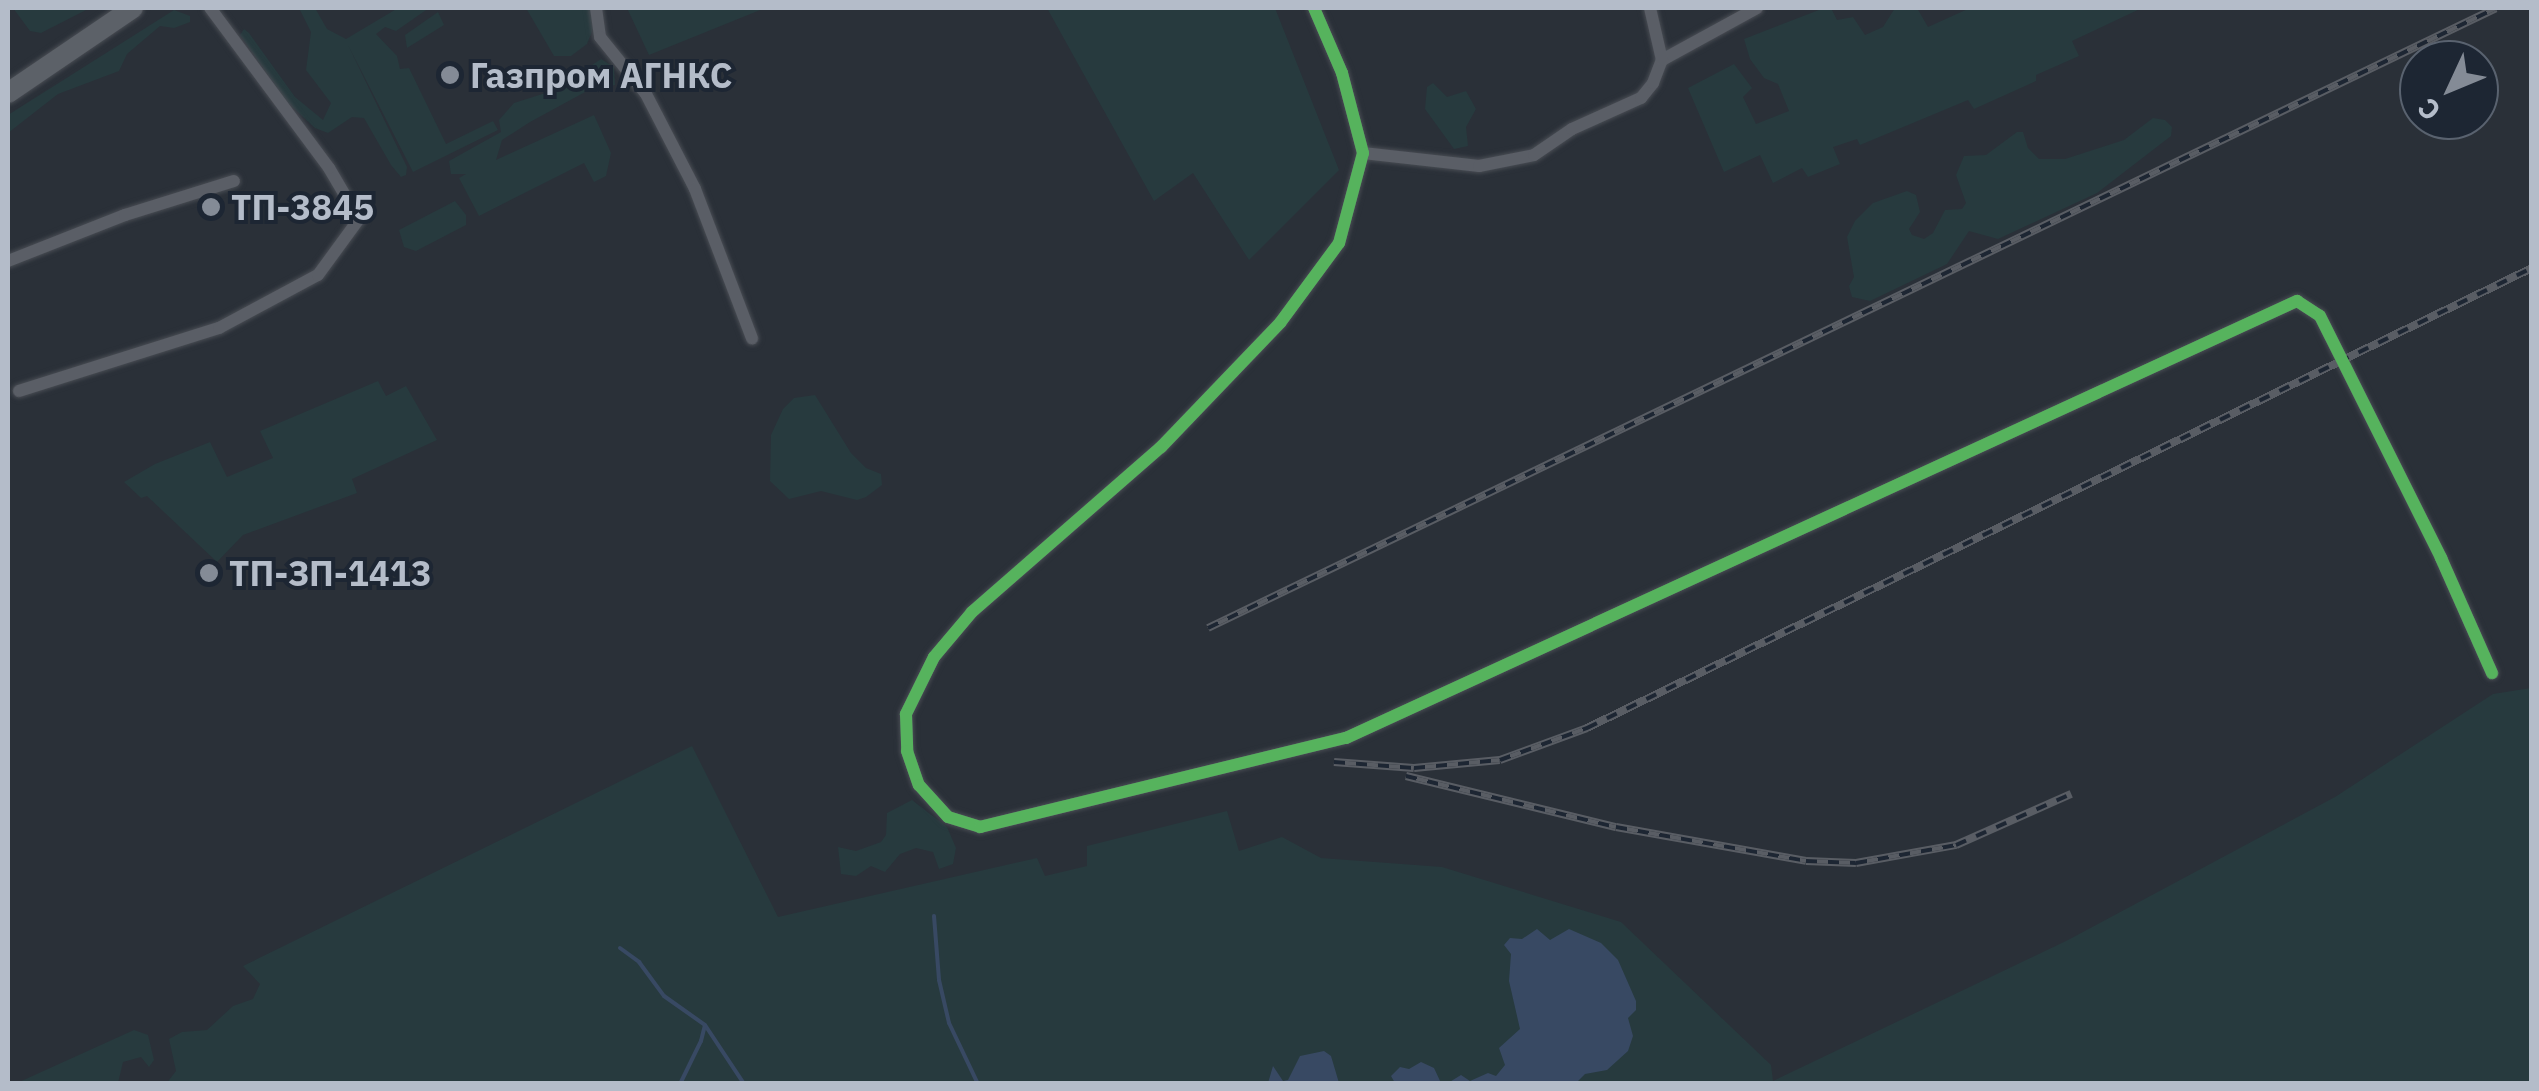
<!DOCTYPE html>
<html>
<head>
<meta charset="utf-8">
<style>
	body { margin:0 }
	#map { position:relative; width:2539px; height:1091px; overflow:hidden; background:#2a3038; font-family:"IBM Plex Sans",sans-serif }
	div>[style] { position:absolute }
	.green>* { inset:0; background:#273a3e }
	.water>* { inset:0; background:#384963 }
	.stream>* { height:4px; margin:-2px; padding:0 2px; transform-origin:2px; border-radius:2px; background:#384963 }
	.roads { filter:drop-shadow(0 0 2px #484c53) drop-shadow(0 0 2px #484c53) }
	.street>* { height:12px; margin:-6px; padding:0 6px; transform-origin:6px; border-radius:6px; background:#5a5e66 }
	.primary>* { height:20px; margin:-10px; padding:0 10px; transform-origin:10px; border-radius:10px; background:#5c6168 }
	.rail>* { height:8px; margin-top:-4px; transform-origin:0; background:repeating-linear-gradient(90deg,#1d2633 0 11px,#595d64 0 22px); box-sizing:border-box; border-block:2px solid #595d64 }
	.cycleway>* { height:12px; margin:-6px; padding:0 6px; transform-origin:6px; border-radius:6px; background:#56b35d }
	.dots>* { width:28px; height:28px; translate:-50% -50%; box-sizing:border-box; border:5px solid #1d2633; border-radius:50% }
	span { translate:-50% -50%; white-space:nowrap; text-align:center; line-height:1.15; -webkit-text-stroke:8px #1d2633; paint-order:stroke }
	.poi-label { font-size:35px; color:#b4bcc9; font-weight:700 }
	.left { translate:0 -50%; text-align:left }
	.frame { position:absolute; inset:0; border:10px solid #b4bcc9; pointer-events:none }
	.north { position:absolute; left:2399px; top:40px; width:100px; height:100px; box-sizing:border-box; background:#1d2633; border:2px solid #59626f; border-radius:50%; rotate:226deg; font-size:28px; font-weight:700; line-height:40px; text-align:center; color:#b4bcc9 }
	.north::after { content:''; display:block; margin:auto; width:35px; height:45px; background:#848b96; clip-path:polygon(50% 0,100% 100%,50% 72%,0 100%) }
</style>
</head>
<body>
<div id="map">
	<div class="green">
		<i style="clip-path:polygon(13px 8px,90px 8px,41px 33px,30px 31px)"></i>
		<i style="clip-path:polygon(299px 8px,315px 8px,327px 29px,346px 39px,398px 8px,429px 8px,396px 31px,385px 27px,376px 34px,397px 56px,400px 69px,409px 68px,446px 144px,493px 121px,498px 130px,413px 172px,348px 45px,407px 167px,406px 175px,401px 177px,391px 165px,364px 118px,352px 117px,328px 133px,315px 128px,287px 102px,240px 35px,244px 29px,249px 33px,295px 97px,323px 120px,331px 103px,306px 70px,311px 32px)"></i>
		<i style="clip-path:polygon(526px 8px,591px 8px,593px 29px,587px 44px,571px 56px,554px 56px)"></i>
		<i style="clip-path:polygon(627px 8px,765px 8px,649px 55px)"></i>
		<i style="clip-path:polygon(1047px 8px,1275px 8px,1339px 170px,1249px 260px,1193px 173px,1154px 201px)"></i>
		<i style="clip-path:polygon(1824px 8px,1831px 8px,1837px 20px,1853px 17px,1865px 35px,1883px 27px,1895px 8px,1917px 8px,1928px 27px,1970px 8px,2142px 8px,2072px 41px,2079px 56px,2036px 75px,2036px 81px,1974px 109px,1968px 100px,1860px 145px,1857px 139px,1833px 147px,1840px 164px,1808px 177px,1802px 168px,1773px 183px,1760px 155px,1724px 172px,1688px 88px,1734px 64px,1752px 88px,1743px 97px,1756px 124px,1789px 111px,1778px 84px,1764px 78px,1750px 59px,1744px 39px)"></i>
		<i style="clip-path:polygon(174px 10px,190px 16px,190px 22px,174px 28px,160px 26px,127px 54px,119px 71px,58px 94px,8px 133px,8px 115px)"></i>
		<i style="clip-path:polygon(438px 12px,444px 25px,407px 48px,405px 35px)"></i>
		<i style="clip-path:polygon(601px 59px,614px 67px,615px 85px,587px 91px,530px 122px,502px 140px,496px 160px,594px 115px,611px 153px,606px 176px,594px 182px,584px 163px,479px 216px,459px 178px,466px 174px,451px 174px,449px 161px,501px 132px,499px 120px,514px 103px,555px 90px)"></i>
		<i style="clip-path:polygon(1433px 83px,1447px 97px,1466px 91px,1476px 109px,1466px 127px,1468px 146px,1454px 149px,1425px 109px,1427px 87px)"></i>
		<i style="clip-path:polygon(2153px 118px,2165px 120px,2172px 127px,2171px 136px,2097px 193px,1998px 239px,1969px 231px,1947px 264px,1870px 301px,1852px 297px,1849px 286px,1854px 277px,1847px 237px,1855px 221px,1873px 203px,1907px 191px,1916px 195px,1920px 212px,1909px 229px,1912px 235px,1924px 239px,1933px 233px,1945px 210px,1962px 209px,1966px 203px,1956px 175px,1964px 156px,1986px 155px,2017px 132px,2023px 132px,2028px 148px,2039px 159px,2065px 159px,2124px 140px)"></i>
		<i style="clip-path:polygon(455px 201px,466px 215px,466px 225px,416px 251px,404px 247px,399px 230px)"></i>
		<i style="clip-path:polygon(378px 381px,386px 396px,406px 386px,437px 440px,352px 479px,357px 493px,243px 535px,217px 562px,147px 496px,141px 498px,124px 482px,155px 464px,210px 442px,227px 477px,273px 458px,260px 431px)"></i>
		<i style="clip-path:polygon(815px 395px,851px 453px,866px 468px,881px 474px,882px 485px,866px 497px,857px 500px,821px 491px,789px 499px,770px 481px,771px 435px,783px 409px,794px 398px)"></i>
		<i style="clip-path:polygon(2531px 688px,2531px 1083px,166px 1084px,176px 1071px,169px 1039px,182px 1032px,207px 1030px,233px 1006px,253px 999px,260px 984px,243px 966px,692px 746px,778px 917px,1037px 858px,1045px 876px,1087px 866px,1087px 846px,1227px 811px,1239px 851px,1282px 837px,1321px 858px,1442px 867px,1621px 922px,1771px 1065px,1773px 1081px,2068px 940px,2335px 797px,2493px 694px)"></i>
		<i style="clip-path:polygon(912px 800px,947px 827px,956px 848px,953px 864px,939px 869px,933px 852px,916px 848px,900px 854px,885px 872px,871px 866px,856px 876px,841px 874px,838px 847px,856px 851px,881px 842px,886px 835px,887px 813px)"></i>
		<i style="clip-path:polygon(134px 1030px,148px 1035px,154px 1060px,149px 1067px,141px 1057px,123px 1062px,118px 1083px,17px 1083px)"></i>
	</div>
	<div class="water">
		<i style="clip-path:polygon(1537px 929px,1550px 940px,1569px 929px,1601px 943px,1618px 960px,1636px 1001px,1636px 1010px,1628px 1018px,1633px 1036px,1628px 1051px,1607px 1070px,1585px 1074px,1576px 1083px,1448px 1083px,1461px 1075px,1470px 1081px,1488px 1073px,1496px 1076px,1505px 1065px,1499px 1048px,1520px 1029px,1509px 981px,1511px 954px,1504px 945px,1510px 938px,1522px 939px)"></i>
		<i style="clip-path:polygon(1324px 1051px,1331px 1056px,1339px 1083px,1268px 1083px,1273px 1066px,1283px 1081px,1288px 1080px,1300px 1056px)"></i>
		<i style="clip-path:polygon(1421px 1062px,1434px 1068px,1441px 1083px,1395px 1083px,1391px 1076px,1400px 1067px,1409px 1069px)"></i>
	</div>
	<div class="stream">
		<i style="left:934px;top:916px;width:64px;rotate:85.5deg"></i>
		<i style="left:939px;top:980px;width:44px;rotate:76.9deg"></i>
		<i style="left:949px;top:1023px;width:68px;rotate:64.6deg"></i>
		<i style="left:620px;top:948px;width:24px;rotate:36deg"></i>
		<i style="left:639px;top:962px;width:42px;rotate:53.7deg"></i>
		<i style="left:664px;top:996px;width:50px;rotate:35.3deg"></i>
		<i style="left:705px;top:1025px;width:71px;rotate:56.5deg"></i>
		<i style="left:680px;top:1084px;width:48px;rotate:-64deg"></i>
		<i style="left:701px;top:1041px;width:16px;rotate:-76deg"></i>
	</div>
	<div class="roads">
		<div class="street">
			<i style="left:596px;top:8px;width:29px;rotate:82deg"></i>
			<i style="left:600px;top:37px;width:73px;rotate:51.1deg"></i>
			<i style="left:646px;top:94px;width:107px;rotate:62.7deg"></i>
			<i style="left:695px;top:189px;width:160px;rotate:69.1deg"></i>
			<i style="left:1314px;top:8px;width:71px;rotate:66.7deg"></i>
			<i style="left:1342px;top:73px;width:83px;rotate:75.3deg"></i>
			<i style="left:1363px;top:153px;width:93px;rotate:104.9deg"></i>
			<i style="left:1339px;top:243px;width:99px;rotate:126.4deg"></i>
			<i style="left:1280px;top:323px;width:172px;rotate:133.8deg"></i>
			<i style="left:1161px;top:447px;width:251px;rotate:138.9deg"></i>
			<i style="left:972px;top:612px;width:59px;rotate:130.2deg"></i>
			<i style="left:934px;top:657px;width:64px;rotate:116.2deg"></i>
			<i style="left:906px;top:714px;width:37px;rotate:88deg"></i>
			<i style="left:907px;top:751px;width:36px;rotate:71deg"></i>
			<i style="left:919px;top:785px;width:43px;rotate:47.8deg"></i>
			<i style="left:948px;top:817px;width:34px;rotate:17deg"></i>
			<i style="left:980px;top:827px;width:377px;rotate:-13.7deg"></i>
			<i style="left:1346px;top:738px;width:1047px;rotate:-24.68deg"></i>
			<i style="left:2297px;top:301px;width:27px;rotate:33deg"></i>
			<i style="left:2320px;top:316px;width:271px;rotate:63.4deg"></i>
			<i style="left:2441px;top:558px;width:126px;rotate:66.1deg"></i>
			<i style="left:1662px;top:60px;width:108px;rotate:-28.7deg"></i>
			<i style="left:1363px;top:153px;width:117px;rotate:6.4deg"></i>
			<i style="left:1479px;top:166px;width:56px;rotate:-11.3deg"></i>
			<i style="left:1534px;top:155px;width:46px;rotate:-34.4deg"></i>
			<i style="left:1572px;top:129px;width:76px;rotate:-24.2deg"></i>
			<i style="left:1641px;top:98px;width:19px;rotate:-51deg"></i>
			<i style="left:1653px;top:83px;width:25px;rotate:-69deg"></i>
			<i style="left:1662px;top:60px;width:53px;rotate:-103deg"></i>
			<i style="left:8px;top:261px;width:126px;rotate:-21.5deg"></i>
			<i style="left:125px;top:215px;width:114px;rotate:-17.3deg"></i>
			<i style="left:19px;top:391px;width:210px;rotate:-17.5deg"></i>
			<i style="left:219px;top:328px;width:112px;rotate:-28.2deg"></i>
			<i style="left:318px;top:275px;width:69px;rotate:-53.8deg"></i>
			<i style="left:359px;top:219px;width:59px;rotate:-120.5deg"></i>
			<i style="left:329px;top:168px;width:199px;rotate:-126.6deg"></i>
		</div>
		<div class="primary">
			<i style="left:8px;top:93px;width:151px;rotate:-34.2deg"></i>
		</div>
	</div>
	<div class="rail">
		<i style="left:1208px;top:628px;width:1429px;rotate:-25.7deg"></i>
		<i style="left:1334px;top:762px;width:80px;rotate:4.3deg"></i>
		<i style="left:1414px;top:768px;width:86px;rotate:-5.3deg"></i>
		<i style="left:1500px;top:760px;width:93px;rotate:-20.2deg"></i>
		<i style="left:1587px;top:728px;width:1051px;rotate:-25.96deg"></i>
		<i style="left:1406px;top:776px;width:216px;rotate:13.7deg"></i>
		<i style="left:1616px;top:827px;width:193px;rotate:10.1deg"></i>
		<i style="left:1806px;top:861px;width:50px;rotate:2.3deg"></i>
		<i style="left:1856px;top:863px;width:102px;rotate:-10.2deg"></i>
		<i style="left:1956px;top:845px;width:126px;rotate:-23.9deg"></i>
	</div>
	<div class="cycleway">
		<i style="left:1314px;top:8px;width:71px;rotate:66.7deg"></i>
		<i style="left:1342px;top:73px;width:83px;rotate:75.3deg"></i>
		<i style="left:1363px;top:153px;width:93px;rotate:104.9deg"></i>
		<i style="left:1339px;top:243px;width:99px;rotate:126.4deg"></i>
		<i style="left:1280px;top:323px;width:172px;rotate:133.8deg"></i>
		<i style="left:1161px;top:447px;width:251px;rotate:138.9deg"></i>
		<i style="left:972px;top:612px;width:59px;rotate:130.2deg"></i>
		<i style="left:934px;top:657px;width:64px;rotate:116.2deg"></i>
		<i style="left:906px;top:714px;width:37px;rotate:88deg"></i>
		<i style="left:907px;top:751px;width:36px;rotate:71deg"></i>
		<i style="left:919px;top:785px;width:43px;rotate:47.8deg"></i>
		<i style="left:948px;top:817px;width:34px;rotate:17deg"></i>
		<i style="left:980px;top:827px;width:377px;rotate:-13.7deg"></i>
		<i style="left:1346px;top:738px;width:1047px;rotate:-24.68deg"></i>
		<i style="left:2297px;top:301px;width:27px;rotate:33deg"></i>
		<i style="left:2320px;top:316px;width:271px;rotate:63.4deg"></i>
		<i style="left:2441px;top:558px;width:126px;rotate:66.1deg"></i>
	</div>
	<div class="dots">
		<i style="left:450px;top:75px;background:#848b96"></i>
		<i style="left:211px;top:207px;background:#848b96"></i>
		<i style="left:209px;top:573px;background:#848b96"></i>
	</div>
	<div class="poi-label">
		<span class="left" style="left:470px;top:75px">Газпром АГНКС</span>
		<span class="left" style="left:231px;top:207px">ТП-3845</span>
		<span class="left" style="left:229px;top:573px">ТП-ЗП-1413</span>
	</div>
	<div class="frame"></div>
	<div class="north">С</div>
</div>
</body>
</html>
